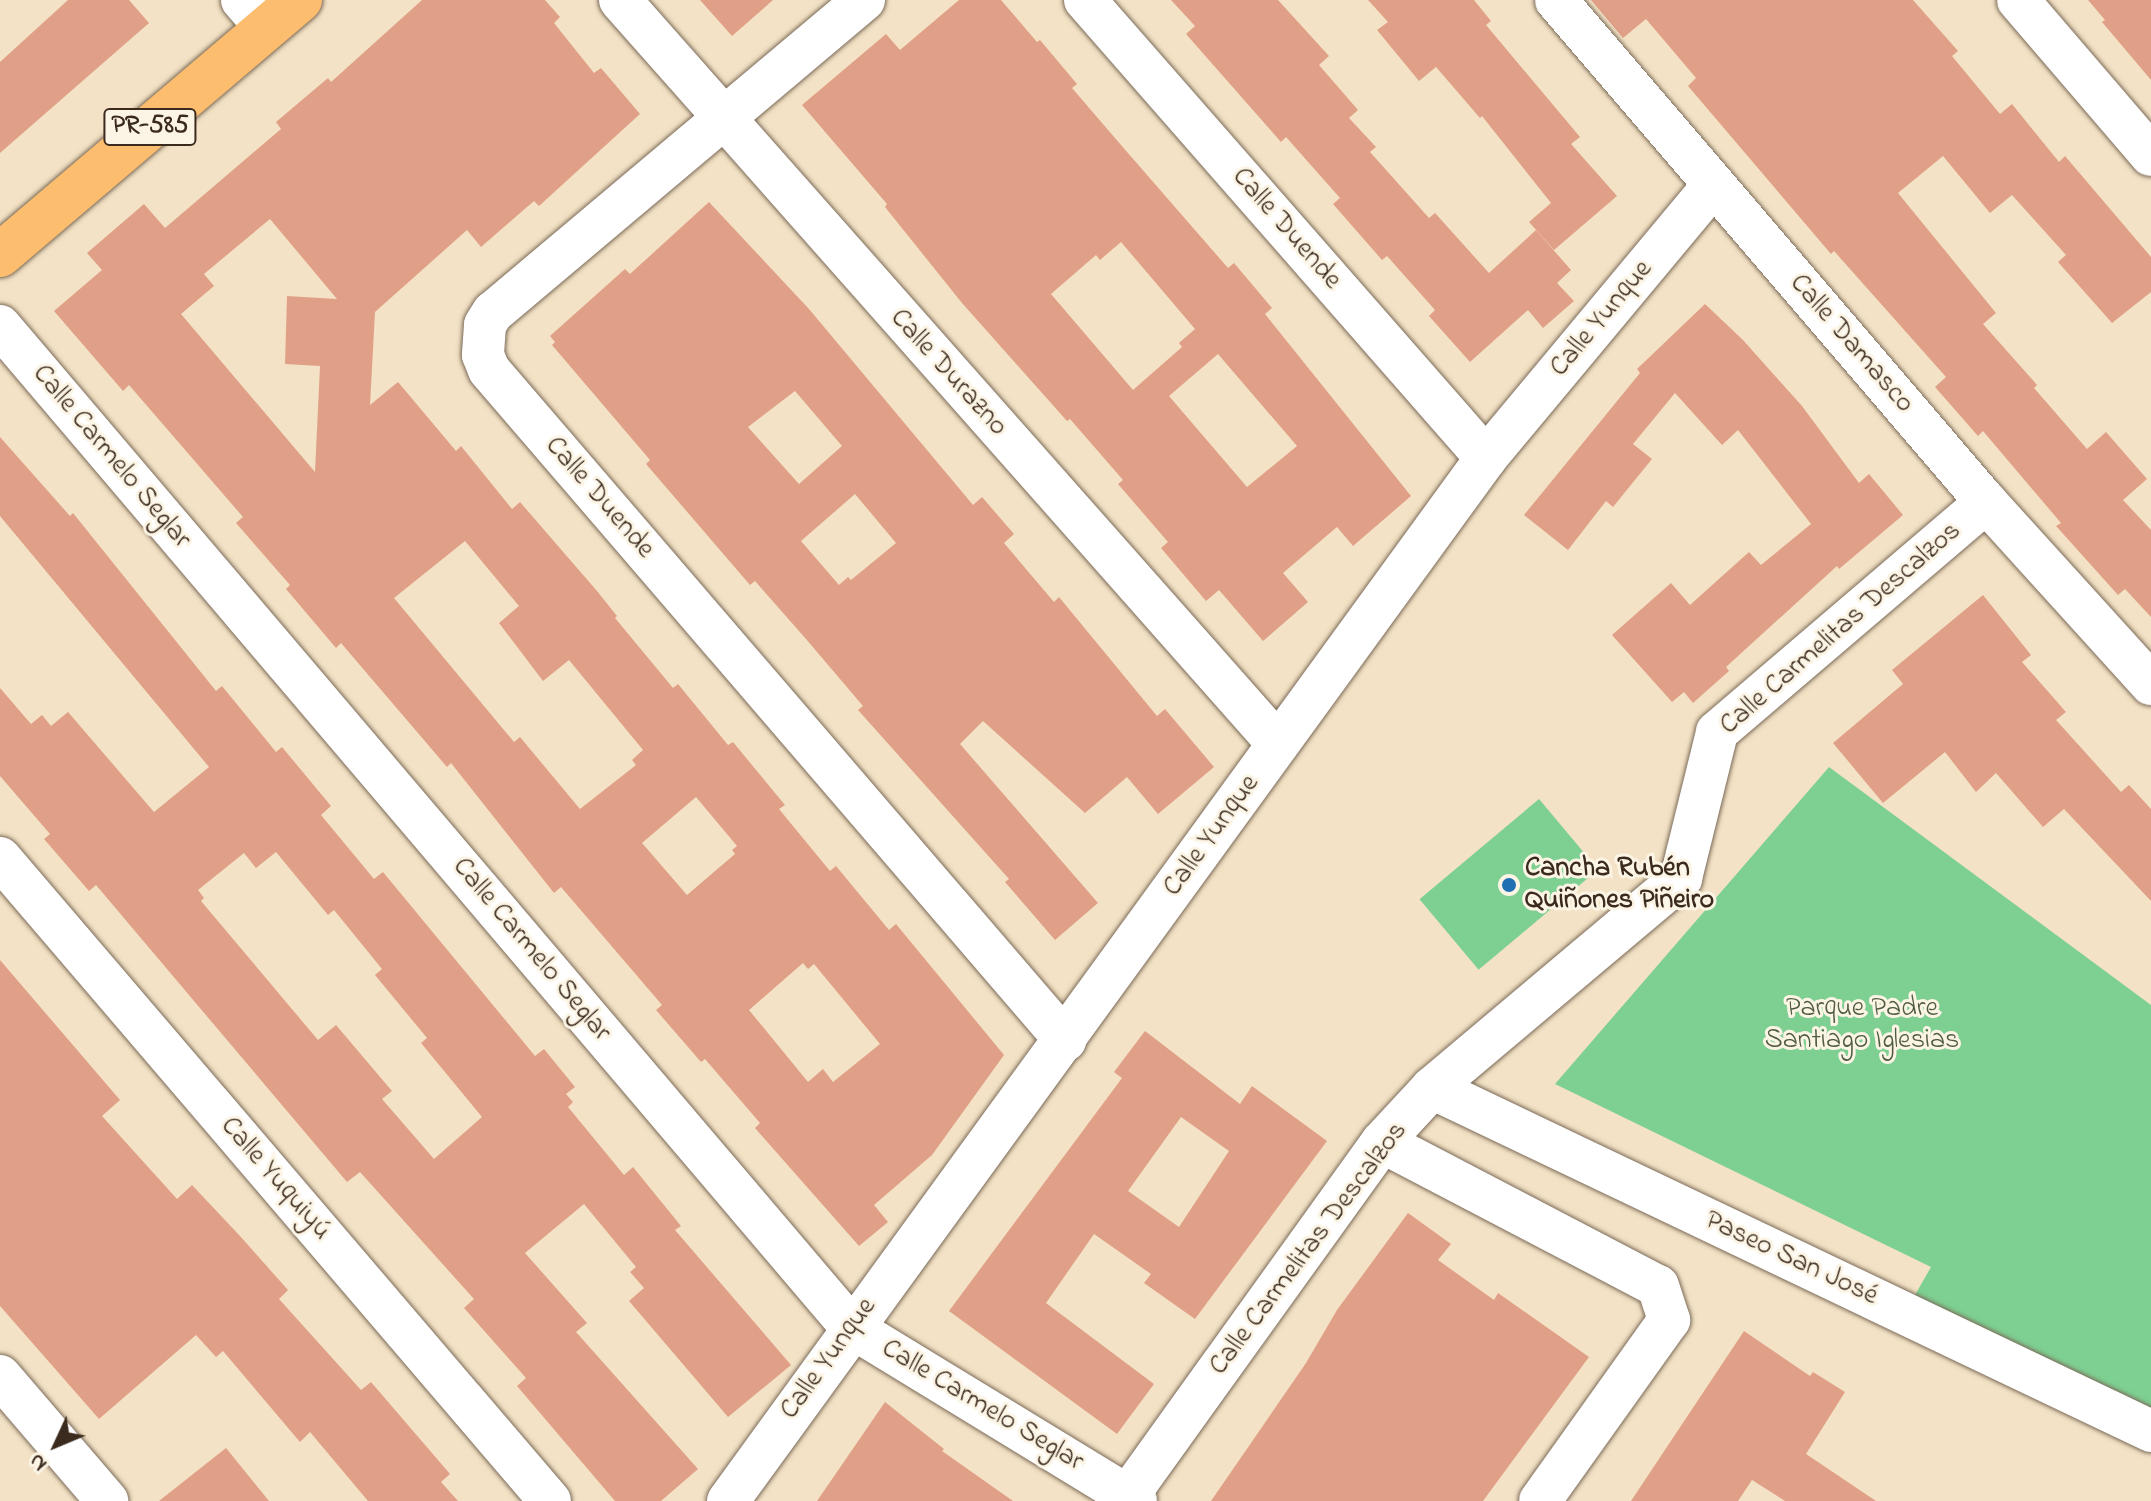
<!DOCTYPE html>
<html>
<head>
<meta charset="utf-8">
<style>
	body { margin:0 }
	#map { position:relative; width:2151px; height:1501px; overflow:hidden; background:#f3e2c5; font-family:"Indie Flower",sans-serif }
	div>[style] { position:absolute }
	.green>* { inset:0; background:#7ed092; transform-origin:0 0 }
	.building>* { inset:0; background:#e0a087 }
	.roads { filter:drop-shadow(0 0 2px #7b6a58) drop-shadow(0 0 2px #7b6a58) }
	.street>* { height:42px; margin:-21px; padding:0 21px; transform-origin:21px; border-radius:21px; background:#fff }
	.primary>* { height:44px; margin:-22px; padding:0 22px; transform-origin:22px; border-radius:22px; background:#fcbd6f }
	.dots>* { width:22px; height:22px; translate:-50% -50%; box-sizing:border-box; border:4px solid #fcf5e5; border-radius:50% }
	span { translate:-50% -50%; white-space:nowrap; text-align:center; line-height:1.15; -webkit-text-stroke:6px #fcf5e5; paint-order:stroke }
	.shield-label span { padding:2px 6px; background:#fcf5e5; border:2px solid; border-radius:6px; -webkit-text-stroke-width:0 }
	.shield-label { font-size:26px; color:#3b2a1e; font-weight:700 }
	.street-label { font-size:28px; color:#3b2a1e }
	.poi-label { font-size:28px; color:#3b2a1e; font-weight:700 }
	.left { translate:0 -50%; text-align:left }
	.park-label { font-size:28px; color:#4f5c41 }
	.north { position:absolute; left:16px; top:1405px; width:80px; height:80px; -webkit-text-stroke:6px #fcf5e5; paint-order:stroke; rotate:226deg; font-size:22px; font-weight:700; line-height:32px; text-align:center; color:#3b2a1e }
	.north::after { content:''; display:block; margin:auto; width:28px; height:36px; background:#3b2a1e; clip-path:polygon(50% 0,100% 100%,50% 72%,0 100%) }
</style>
</head>
<body>
<div id="map">
	<div class="green">
		<i style="clip-path:polygon(1829px 767px,2151px 1005px,2151px 1418px,1911px 1302px,1931px 1267px,1555px 1084px)"></i>
		<i style="left:1539px;top:799px;width:92px;height:156px;rotate:50deg"></i>
	</div>
	<div class="building">
		<i style="clip-path:polygon(68px 0,129px 0,149px 23px,0 153px,0 62px)"></i>
		<i style="clip-path:polygon(evenodd,422px 0,545px 0,560px 17px,554px 23px,594px 73px,601px 68px,640px 114px,539px 206px,534px 201px,481px 247px,467px 230px,375px 312px,370px 405px,398px 382px,456px 451px,461px 446px,512px 509px,520px 502px,597px 591px,617px 616px,615px 618px,673px 688px,678px 684px,728px 745px,733px 742px,785px 805px,779px 809px,830px 871px,836px 866px,889px 930px,896px 924px,1004px 1055px,932px 1155px,874px 1205px,888px 1222px,859px 1246px,755px 1128px,760px 1123px,705px 1059px,701px 1062px,656px 1010px,662px 1005px,561px 887px,554px 893px,451px 763px,447px 767px,341px 643px,336px 648px,286px 589px,290px 585px,236px 523px,243px 517px,129px 385px,123px 391px,54px 311px,102px 270px,87px 253px,144px 204px,165px 228px,281px 129px,276px 122px,328px 78px,331px 82px,422px 0,270px 219px,337px 299px,287px 296px,285px 364px,320px 366px,315px 472px,181px 314px,214px 286px,204px 274px,270px 219px,422px 0,465px 541px,519px 606px,499px 623px,543px 681px,569px 660px,643px 750px,632px 760px,636px 765px,580px 809px,520px 737px,514px 742px,394px 598px,465px 541px,422px 0,696px 797px,737px 846px,732px 850px,735px 854px,687px 895px,642px 843px,696px 797px,422px 0,803px 963px,808px 969px,814px 964px,880px 1044px,833px 1082px,823px 1069px,808px 1082px,749px 1010px,803px 963px)"></i>
		<i style="clip-path:polygon(700px 0,773px 0,732px 36px)"></i>
		<i style="clip-path:polygon(evenodd,959px 0,1001px 0,1037px 42px,1040px 40px,1077px 84px,1072px 88px,1121px 145px,1228px 268px,1234px 263px,1272px 308px,1265px 314px,1411px 496px,1353px 546px,1337px 527px,1283px 573px,1308px 602px,1263px 641px,1219px 590px,1206px 601px,1161px 548px,1168px 542px,1118px 484px,1123px 480px,1070px 419px,1067px 421px,962px 303px,885px 207px,887px 204px,802px 105px,886px 34px,900px 50px,959px 0,1121px 242px,1195px 329px,1179px 343px,1182px 347px,1133px 390px,1051px 294px,1096px 255px,1100px 260px,1121px 242px,959px 0,1218px 354px,1297px 446px,1247px 487px,1169px 396px,1218px 354px)"></i>
		<i style="clip-path:polygon(1171px 0,1278px 0,1329px 56px,1319px 65px,1358px 110px,1349px 118px,1376px 147px,1370px 152px,1429px 218px,1435px 213px,1489px 273px,1536px 230px,1571px 270px,1557px 283px,1574px 301px,1543px 328px,1528px 310px,1470px 362px,1429px 316px,1435px 310px,1387px 256px,1382px 260px,1333px 204px,1340px 198px,1286px 137px,1281px 142px,1186px 34px,1195px 26px)"></i>
		<i style="clip-path:polygon(1368px 0,1474px 0,1491px 21px,1486px 25px,1580px 137px,1571px 144px,1617px 196px,1554px 250px,1529px 222px,1551px 203px,1482px 116px,1480px 118px,1436px 67px,1419px 81px,1377px 30px,1388px 22px)"></i>
		<i style="clip-path:polygon(1591px 0,1913px 0,1958px 51px,1952px 56px,2000px 114px,2012px 104px,2059px 162px,2065px 156px,2151px 257px,2151px 292px,2112px 323px,2058px 262px,2066px 255px,2012px 195px,1990px 213px,1943px 156px,1898px 193px,1996px 313px,1983px 324px,2037px 385px,2034px 388px,2087px 449px,2106px 432px,2147px 479px,2123px 500px,2151px 530px,2151px 617px,2125px 589px,2118px 595px,2056px 526px,2061px 523px,1983px 431px,1978px 436px,1935px 387px,1946px 377px,1834px 251px,1831px 254px,1688px 86px,1696px 78px,1646px 19px,1623px 38px)"></i>
		<i style="clip-path:polygon(2088px 0,2151px 0,2151px 80px,2102px 22px,2105px 20px)"></i>
		<i style="clip-path:polygon(evenodd,709px 202px,809px 309px,973px 505px,982px 497px,1014px 534px,1004px 543px,1054px 602px,1059px 597px,1157px 716px,1165px 709px,1214px 767px,1158px 814px,1127px 777px,1085px 813px,983px 721px,960px 744px,1098px 903px,1055px 940px,1005px 882px,1009px 879px,858px 710px,863px 706px,806px 639px,755px 581px,750px 585px,646px 464px,650px 460px,552px 345px,555px 342px,550px 336px,625px 269px,630px 274px,709px 202px,795px 391px,842px 446px,799px 484px,748px 427px,795px 391px,709px 202px,855px 494px,896px 543px,851px 580px,848px 577px,839px 585px,801px 541px,855px 494px)"></i>
		<i style="clip-path:polygon(1705px 304px,1743px 340px,1802px 406px,1859px 483px,1869px 474px,1903px 515px,1839px 569px,1837px 566px,1726px 667px,1729px 671px,1693px 703px,1684px 692px,1672px 702px,1612px 635px,1671px 583px,1690px 605px,1749px 552px,1761px 565px,1811px 524px,1738px 430px,1722px 445px,1675px 393px,1633px 444px,1652px 459px,1613px 507px,1606px 501px,1568px 550px,1524px 515px,1640px 373px,1637px 369px)"></i>
		<i style="clip-path:polygon(evenodd,0 437px,70px 516px,73px 513px,216px 691px,222px 686px,276px 752px,282px 747px,331px 806px,321px 815px,374px 879px,383px 872px,535px 1056px,544px 1049px,575px 1087px,566px 1094px,573px 1102px,568px 1107px,624px 1175px,633px 1167px,681px 1226px,675px 1230px,791px 1365px,728px 1417px,629px 1301px,644px 1288px,630px 1272px,636px 1267px,584px 1204px,525px 1253px,587px 1323px,576px 1332px,698px 1469px,661px 1501px,615px 1501px,517px 1386px,526px 1378px,464px 1308px,474px 1299px,360px 1172px,347px 1182px,96px 885px,89px 891px,44px 839px,50px 834px,0 776px,0 688px,31px 724px,42px 715px,51px 726px,68px 712px,154px 812px,209px 767px,0 516px,0 437px,276px 852px,328px 915px,334px 910px,382px 969px,375px 975px,427px 1038px,421px 1043px,482px 1117px,434px 1159px,382px 1099px,392px 1091px,336px 1025px,318px 1040px,201px 901px,204px 898px,198px 890px,244px 853px,256px 868px,276px 852px)"></i>
		<i style="clip-path:polygon(1983px 595px,2031px 655px,2022px 662px,2066px 712px,2056px 720px,2121px 792px,2129px 785px,2151px 809px,2151px 901px,2064px 809px,2043px 827px,1996px 773px,1976px 792px,1945px 752px,1883px 803px,1833px 743px,1903px 684px,1892px 670px)"></i>
		<i style="clip-path:polygon(0 960px,120px 1100px,102px 1116px,177px 1199px,192px 1185px,240px 1236px,288px 1290px,279px 1299px,361px 1390px,371px 1382px,450px 1474px,441px 1482px,458px 1501px,368px 1501px,310px 1432px,300px 1442px,223px 1351px,216px 1357px,196px 1335px,99px 1419px,0 1306px)"></i>
		<i style="clip-path:polygon(evenodd,1145px 1031px,1240px 1104px,1252px 1086px,1327px 1141px,1195px 1319px,1144px 1283px,1151px 1274px,1094px 1234px,1046px 1303px,1154px 1384px,1117px 1434px,949px 1311px,1122px 1078px,1114px 1072px,1145px 1031px,1181px 1117px,1229px 1151px,1179px 1227px,1128px 1191px,1181px 1117px)"></i>
		<i style="clip-path:polygon(1408px 1213px,1451px 1244px,1438px 1260px,1494px 1300px,1498px 1293px,1589px 1357px,1483px 1501px,1211px 1501px,1306px 1363px,1337px 1310px)"></i>
		<i style="clip-path:polygon(1744px 1331px,1810px 1376px,1813px 1372px,1845px 1392px,1806px 1454px,1876px 1501px,1785px 1501px,1752px 1480px,1738px 1501px,1631px 1501px)"></i>
		<i style="clip-path:polygon(885px 1402px,944px 1449px,942px 1451px,1013px 1501px,817px 1501px)"></i>
		<i style="clip-path:polygon(226px 1448px,269px 1501px,159px 1501px)"></i>
	</div>
	<div class="roads">
		<div class="street">
			<i style="left:242px;top:0;width:38px;rotate:49deg"></i>
			<i style="left:620px;top:0;width:993px;rotate:48.51deg"></i>
			<i style="left:864px;top:0;width:485px;rotate:139.9deg"></i>
			<i style="left:493px;top:312px;width:15px;rotate:122deg"></i>
			<i style="left:485px;top:325px;width:30px;rotate:94deg"></i>
			<i style="left:483px;top:355px;width:16px;rotate:68deg"></i>
			<i style="left:489px;top:370px;width:884px;rotate:49.31deg"></i>
			<i style="left:1085px;top:0;width:609px;rotate:48.8deg"></i>
			<i style="left:1556px;top:0;width:661px;rotate:49.42deg"></i>
			<i style="left:1986px;top:502px;width:246px;rotate:47.8deg"></i>
			<i style="left:2018px;top:0;width:204px;rotate:49.4deg"></i>
			<i style="left:0;top:326px;width:1314px;rotate:49.63deg"></i>
			<i style="left:851px;top:1327px;width:334px;rotate:31.4deg"></i>
			<i style="left:0;top:858px;width:846px;rotate:49.46deg"></i>
			<i style="left:1432px;top:1088px;width:797px;rotate:25.5deg"></i>
			<i style="left:1382px;top:1142px;width:311px;rotate:27.6deg"></i>
			<i style="left:1658px;top:1286px;width:36px;rotate:72deg"></i>
			<i style="left:1669px;top:1320px;width:222px;rotate:125.5deg"></i>
			<i style="left:0;top:1376px;width:165px;rotate:49.4deg"></i>
			<i style="left:728px;top:1501px;width:1289px;rotate:-53.99deg"></i>
			<i style="left:1486px;top:458px;width:356px;rotate:-50.2deg"></i>
			<i style="left:1124px;top:1501px;width:442px;rotate:-54.3deg"></i>
			<i style="left:1382px;top:1142px;width:74px;rotate:-47.2deg"></i>
			<i style="left:1432px;top:1088px;width:326px;rotate:-40.1deg"></i>
			<i style="left:1681px;top:878px;width:150px;rotate:-76.1deg"></i>
			<i style="left:1717px;top:732px;width:354px;rotate:-40.5deg"></i>
		</div>
		<div class="primary">
			<i style="left:0;top:255px;width:394px;rotate:-40.4deg"></i>
		</div>
	</div>
	<div class="dots">
		<i style="left:1509px;top:885px;background:#1f6fb2"></i>
	</div>
	<div class="shield-label">
		<span style="left:150px;top:127px">PR-585</span>
	</div>
	<div class="street-label">
		<span style="left:1286px;top:229px;rotate:49deg">Calle Duende</span>
		<span style="left:1602px;top:319px;rotate:-50deg">Calle Yunque</span>
		<span style="left:1851px;top:344px;rotate:49deg">Calle Damasco</span>
		<span style="left:948px;top:373px;rotate:48deg">Calle Durazno</span>
		<span style="left:111px;top:457px;rotate:50deg">Calle Carmelo Seglar</span>
		<span style="left:599px;top:498px;rotate:49deg">Calle Duende</span>
		<span style="left:1841px;top:629px;rotate:-41deg">Calle Carmelitas Descalzos</span>
		<span style="left:1212px;top:836px;rotate:-54deg">Calle Yunque</span>
		<span style="left:531px;top:950px;rotate:50deg">Calle Carmelo Seglar</span>
		<span style="left:275px;top:1179px;rotate:49deg">Calle Yuquiyú</span>
		<span style="left:1309px;top:1249px;rotate:-53deg">Calle Carmelitas Descalzos</span>
		<span style="left:1791px;top:1259px;rotate:25deg">Paseo San José</span>
		<span style="left:829px;top:1359px;rotate:-54deg">Calle Yunque</span>
		<span style="left:982px;top:1406px;rotate:31deg">Calle Carmelo Seglar</span>
	</div>
	<div class="poi-label">
		<span class="left" style="left:1525px;top:885px">Cancha Rubén<br>Quiñones Piñeiro</span>
	</div>
	<div class="park-label">
		<span style="left:1862px;top:1025px">Parque Padre<br>Santiago Iglesias</span>
	</div>
	<div class="north">N</div>
</div>
</body>
</html>
